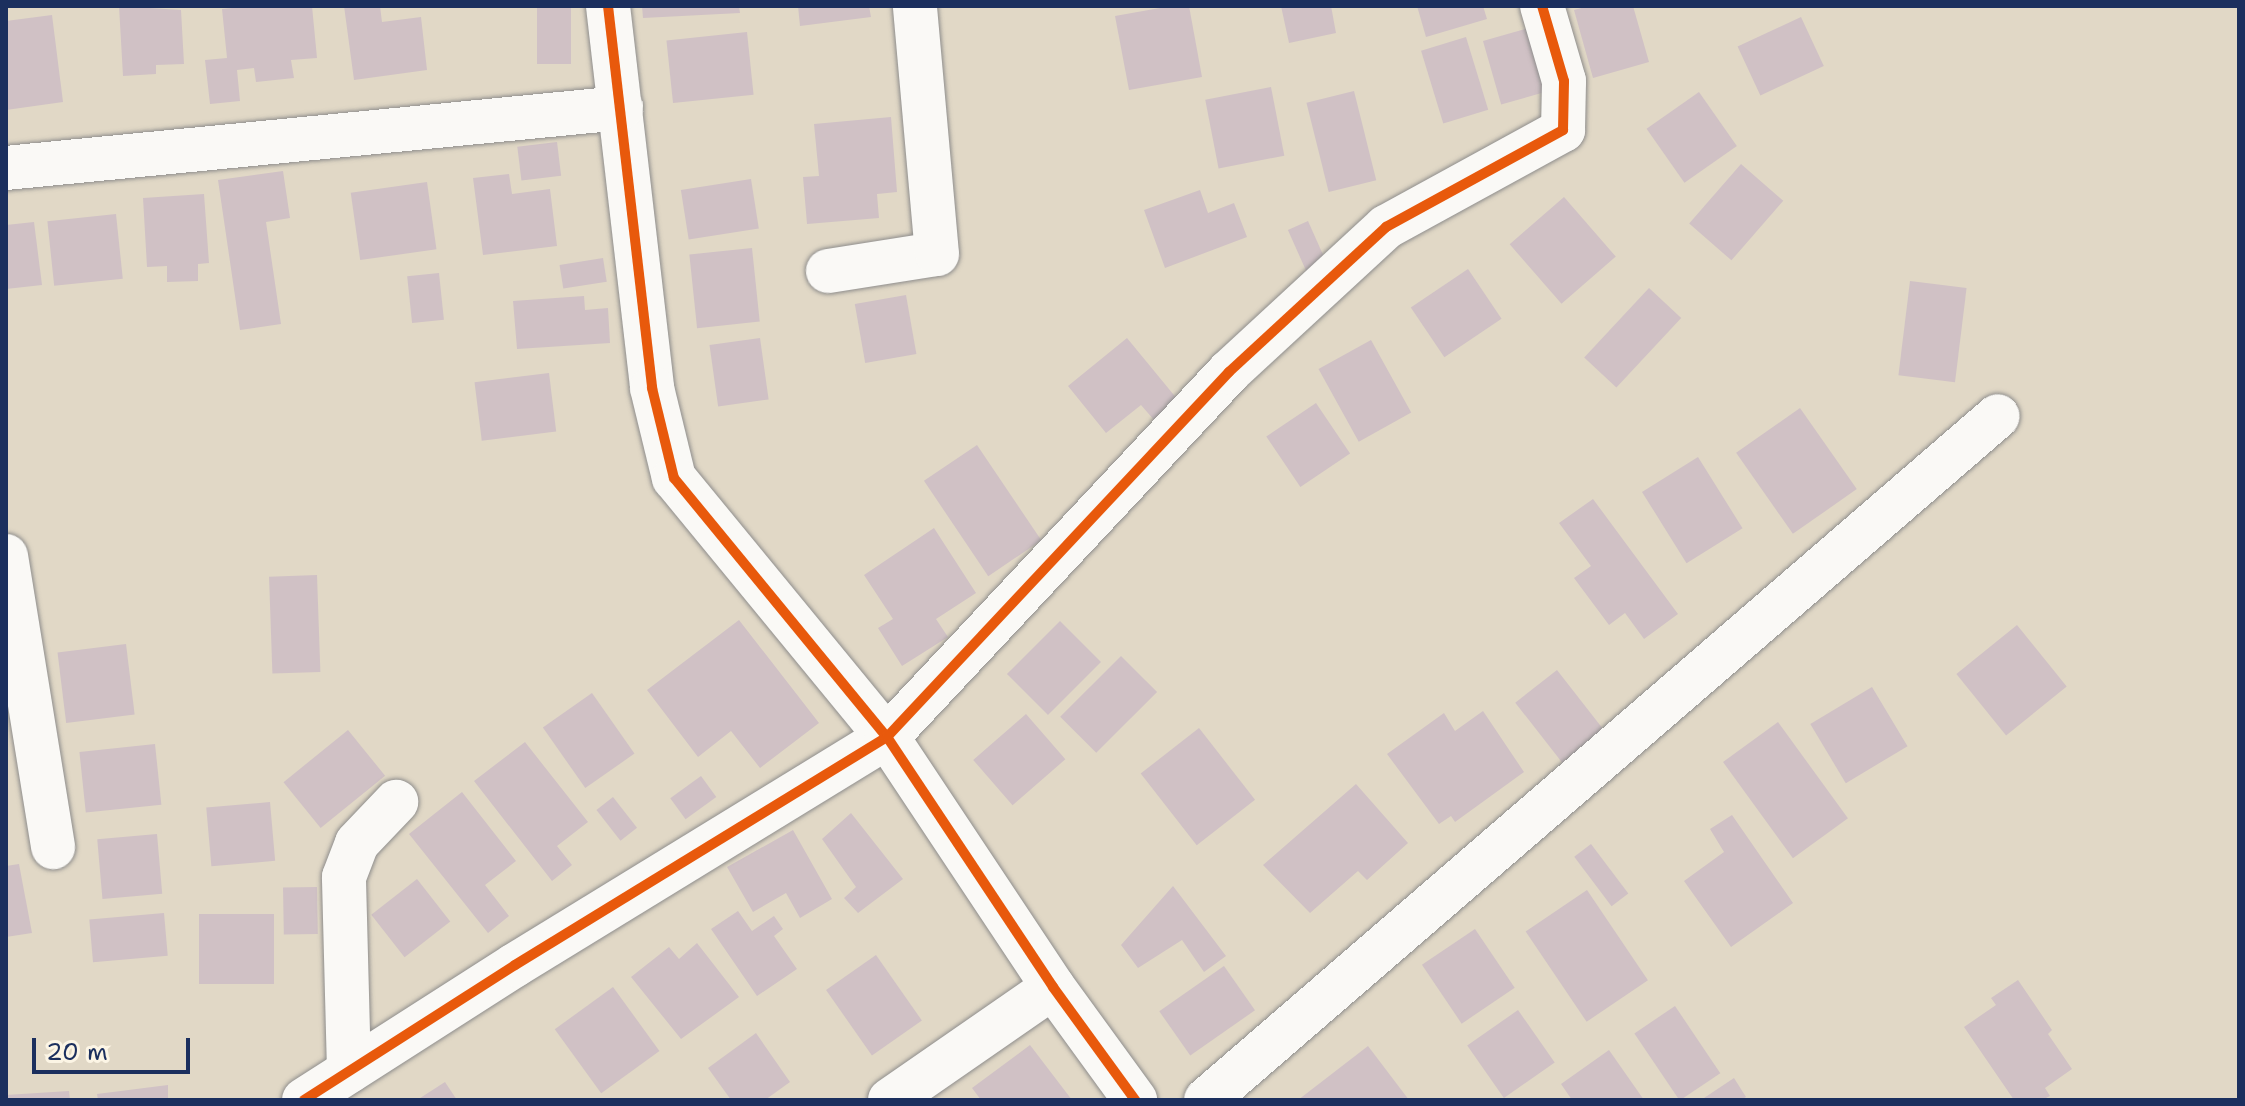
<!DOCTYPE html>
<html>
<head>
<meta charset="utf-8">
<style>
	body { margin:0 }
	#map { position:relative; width:2245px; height:1106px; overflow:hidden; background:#e1d8c6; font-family:"Shantell Sans",sans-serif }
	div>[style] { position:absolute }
	.building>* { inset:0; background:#d0c1c5; transform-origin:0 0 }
	.roads { filter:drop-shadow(0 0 2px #8e8d8c) drop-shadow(0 0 2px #8e8d8c) }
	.minor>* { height:44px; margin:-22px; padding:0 22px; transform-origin:22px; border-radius:22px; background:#faf9f6 }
	.tertiary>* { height:44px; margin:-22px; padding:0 22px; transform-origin:22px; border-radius:22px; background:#faf9f6 }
	.cycleway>* { height:10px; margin:-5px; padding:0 5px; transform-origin:5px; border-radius:5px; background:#e8590c }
	span { translate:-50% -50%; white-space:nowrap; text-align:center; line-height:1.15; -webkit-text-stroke:6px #fcf5e5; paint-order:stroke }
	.frame { position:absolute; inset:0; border:8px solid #1b2f5e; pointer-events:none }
	.scale { position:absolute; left:32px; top:1038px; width:158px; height:36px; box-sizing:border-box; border:4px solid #1b2f5e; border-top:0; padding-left:10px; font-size:24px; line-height:28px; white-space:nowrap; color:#1b2f5e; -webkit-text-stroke:6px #fcf5e5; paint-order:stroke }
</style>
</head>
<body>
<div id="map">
	<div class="building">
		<i style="clip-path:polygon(119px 6px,181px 10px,184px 64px,156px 65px,156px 74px,123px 76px)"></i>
		<i style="clip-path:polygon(252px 6px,312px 6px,317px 58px,291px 60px,294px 78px,256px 82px,254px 68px,237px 70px,240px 101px,210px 104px,205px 60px,227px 58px,222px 9px)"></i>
		<i style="clip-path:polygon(344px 6px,380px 6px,382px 22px,421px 17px,427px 70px,354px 80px)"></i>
		<i style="left:537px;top:6px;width:34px;height:58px"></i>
		<i style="clip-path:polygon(642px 6px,739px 6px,740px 13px,643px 18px)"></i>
		<i style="clip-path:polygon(798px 6px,869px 6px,871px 17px,800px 26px)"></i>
		<i style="clip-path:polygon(1171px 6px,1189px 6px,1202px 77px,1129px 90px,1115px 16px)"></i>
		<i style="clip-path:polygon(1281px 6px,1331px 6px,1336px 33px,1289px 43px)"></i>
		<i style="clip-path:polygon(1417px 6px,1483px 6px,1487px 19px,1426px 37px)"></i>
		<i style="clip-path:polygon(1589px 6px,1633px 6px,1649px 62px,1593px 78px,1574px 10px)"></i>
		<i style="clip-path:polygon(52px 15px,63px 102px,6px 110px,6px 21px)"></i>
		<i style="left:1801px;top:17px;width:54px;height:70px;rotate:65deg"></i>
		<i style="left:1532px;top:27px;width:66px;height:51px;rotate:74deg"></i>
		<i style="left:747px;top:32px;width:63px;height:81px;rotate:84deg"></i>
		<i style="left:1466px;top:37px;width:76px;height:47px;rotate:73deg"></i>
		<i style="left:1271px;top:87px;width:70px;height:67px;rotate:79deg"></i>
		<i style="left:1354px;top:91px;width:92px;height:49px;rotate:76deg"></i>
		<i style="left:1699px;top:92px;width:66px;height:64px;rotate:55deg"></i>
		<i style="clip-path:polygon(891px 117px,897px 192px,877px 194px,879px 218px,807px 224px,803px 177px,819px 176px,814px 124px)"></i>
		<i style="left:557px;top:142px;width:34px;height:40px;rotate:83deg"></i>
		<i style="left:1741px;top:164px;width:56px;height:79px;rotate:41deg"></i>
		<i style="clip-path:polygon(283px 171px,290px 218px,266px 222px,281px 324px,240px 330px,218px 180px)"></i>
		<i style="clip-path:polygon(509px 174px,512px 194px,550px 189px,557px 246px,483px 255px,473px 178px)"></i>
		<i style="left:751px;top:179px;width:50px;height:71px;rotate:81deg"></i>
		<i style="left:427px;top:182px;width:68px;height:77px;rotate:82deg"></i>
		<i style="clip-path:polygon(1200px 190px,1208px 213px,1234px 203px,1247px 237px,1165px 268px,1144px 210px)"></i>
		<i style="clip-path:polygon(204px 194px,209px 263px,198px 264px,198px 281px,167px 282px,167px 266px,147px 267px,143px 198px)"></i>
		<i style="left:1564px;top:197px;width:79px;height:72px;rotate:49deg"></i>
		<i style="left:116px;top:214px;width:65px;height:69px;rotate:84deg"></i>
		<i style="left:1308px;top:221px;width:45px;height:22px;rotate:66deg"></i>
		<i style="clip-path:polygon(34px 222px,42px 285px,6px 289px,6px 225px)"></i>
		<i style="left:752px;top:248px;width:74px;height:63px;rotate:84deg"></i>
		<i style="left:603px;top:258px;width:24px;height:44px;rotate:81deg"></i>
		<i style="left:1468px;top:269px;width:60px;height:69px;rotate:56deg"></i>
		<i style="left:439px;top:273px;width:47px;height:32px;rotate:84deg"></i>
		<i style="left:1910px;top:281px;width:57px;height:95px;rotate:7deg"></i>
		<i style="left:1649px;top:288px;width:44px;height:95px;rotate:43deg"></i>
		<i style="left:906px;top:295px;width:60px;height:52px;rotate:80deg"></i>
		<i style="clip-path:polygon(584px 296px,585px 310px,608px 308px,610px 343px,517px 349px,513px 301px)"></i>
		<i style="left:760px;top:338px;width:62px;height:51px;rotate:82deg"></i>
		<i style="clip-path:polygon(1127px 338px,1178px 400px,1154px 420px,1141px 405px,1106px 433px,1068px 386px)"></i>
		<i style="left:1371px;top:340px;width:83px;height:60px;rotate:61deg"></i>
		<i style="left:549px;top:373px;width:59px;height:75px;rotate:83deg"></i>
		<i style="left:1316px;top:403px;width:61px;height:60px;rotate:56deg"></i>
		<i style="left:1800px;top:408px;width:99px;height:78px;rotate:55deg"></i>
		<i style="left:977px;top:445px;width:115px;height:64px;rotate:56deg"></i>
		<i style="left:1698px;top:457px;width:84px;height:66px;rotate:58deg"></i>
		<i style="clip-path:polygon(1593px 499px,1678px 614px,1644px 639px,1625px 613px,1609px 625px,1574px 578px,1591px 566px,1559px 523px)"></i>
		<i style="clip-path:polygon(934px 528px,976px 593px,936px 619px,948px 637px,902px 666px,878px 628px,893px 619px,864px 575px)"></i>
		<i style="left:317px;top:575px;width:97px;height:48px;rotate:88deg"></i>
		<i style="clip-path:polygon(739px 620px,819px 723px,760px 768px,731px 731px,698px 757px,647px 690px)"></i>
		<i style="left:1060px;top:621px;width:58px;height:75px;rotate:45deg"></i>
		<i style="left:2017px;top:625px;width:79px;height:78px;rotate:51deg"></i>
		<i style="left:126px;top:644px;width:71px;height:69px;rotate:83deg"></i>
		<i style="left:1121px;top:656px;width:51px;height:86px;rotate:45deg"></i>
		<i style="left:1557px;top:670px;width:77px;height:53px;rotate:52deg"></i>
		<i style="left:1872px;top:687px;width:69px;height:72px;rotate:59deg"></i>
		<i style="left:592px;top:693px;width:74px;height:60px;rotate:55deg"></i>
		<i style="clip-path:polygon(1483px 711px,1524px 772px,1455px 822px,1451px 816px,1439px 824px,1387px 754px,1444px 713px,1455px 731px)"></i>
		<i style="left:1026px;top:714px;width:60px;height:70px;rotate:49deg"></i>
		<i style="left:1778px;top:722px;width:119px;height:68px;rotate:54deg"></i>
		<i style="left:1199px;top:728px;width:91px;height:74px;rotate:52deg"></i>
		<i style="left:348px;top:730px;width:59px;height:83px;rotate:51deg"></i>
		<i style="clip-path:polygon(525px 742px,588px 822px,557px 846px,572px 865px,552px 881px,474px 781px)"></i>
		<i style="left:155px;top:744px;width:61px;height:76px;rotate:84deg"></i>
		<i style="left:701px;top:776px;width:26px;height:38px;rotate:54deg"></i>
		<i style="clip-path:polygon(1356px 784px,1408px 843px,1367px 880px,1358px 871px,1310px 913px,1263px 865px)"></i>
		<i style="clip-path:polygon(462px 792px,516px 861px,485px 885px,509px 916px,488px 933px,409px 834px)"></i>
		<i style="left:613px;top:797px;width:39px;height:21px;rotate:52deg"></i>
		<i style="left:270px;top:802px;width:59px;height:64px;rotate:85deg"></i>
		<i style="clip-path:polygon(851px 813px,903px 879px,858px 913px,844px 898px,856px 887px,822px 839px)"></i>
		<i style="clip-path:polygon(1732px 815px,1793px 903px,1731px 947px,1684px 881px,1724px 852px,1710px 829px)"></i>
		<i style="clip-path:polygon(793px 830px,832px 899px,800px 918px,786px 893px,753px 912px,727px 867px)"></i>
		<i style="left:157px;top:834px;width:60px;height:60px;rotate:85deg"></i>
		<i style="left:1591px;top:844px;width:62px;height:21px;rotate:53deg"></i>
		<i style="clip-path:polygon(19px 864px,32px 933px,6px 937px,6px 866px)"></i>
		<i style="left:417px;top:879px;width:54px;height:58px;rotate:52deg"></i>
		<i style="clip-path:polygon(1173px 886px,1226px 956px,1204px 972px,1182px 940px,1138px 968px,1121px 945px)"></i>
		<i style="left:317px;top:887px;width:47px;height:34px;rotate:89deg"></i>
		<i style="left:1587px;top:890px;width:109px;height:74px;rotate:56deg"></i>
		<i style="clip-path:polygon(738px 911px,752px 931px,774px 916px,783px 929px,774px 936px,797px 969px,757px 996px,711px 929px)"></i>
		<i style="left:164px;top:913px;width:43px;height:75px;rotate:85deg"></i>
		<i style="left:199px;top:914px;width:75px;height:70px"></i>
		<i style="left:1475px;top:929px;width:71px;height:64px;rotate:56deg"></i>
		<i style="clip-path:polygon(697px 943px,739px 997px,681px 1039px,631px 977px,669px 947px,679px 959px)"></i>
		<i style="left:876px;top:955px;width:80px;height:61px;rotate:55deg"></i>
		<i style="left:1224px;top:966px;width:54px;height:79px;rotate:55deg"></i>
		<i style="clip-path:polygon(2018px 980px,2052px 1030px,2048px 1034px,2072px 1069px,2045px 1088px,2050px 1096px,2042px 1100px,2014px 1100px,1964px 1027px,1996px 1005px,1991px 998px)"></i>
		<i style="left:613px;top:987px;width:79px;height:72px;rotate:54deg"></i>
		<i style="left:1675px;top:1006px;width:81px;height:49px;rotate:56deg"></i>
		<i style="left:1518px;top:1010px;width:64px;height:62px;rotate:55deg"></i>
		<i style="clip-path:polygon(756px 1033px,790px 1082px,765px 1100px,731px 1100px,708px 1068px)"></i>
		<i style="clip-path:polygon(1030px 1045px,1072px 1100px,981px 1100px,972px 1088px)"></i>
		<i style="clip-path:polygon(1368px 1046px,1409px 1100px,1298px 1100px)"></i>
		<i style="clip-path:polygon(1609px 1050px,1644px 1100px,1572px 1100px,1561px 1084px)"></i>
		<i style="clip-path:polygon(1734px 1078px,1746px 1097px,1741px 1100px,1701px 1100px)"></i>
		<i style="clip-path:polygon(445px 1082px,457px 1100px,417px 1100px)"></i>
		<i style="clip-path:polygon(168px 1085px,168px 1100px,98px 1100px,97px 1094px)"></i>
		<i style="clip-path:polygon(69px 1091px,70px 1100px,6px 1100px,6px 1095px)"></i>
	</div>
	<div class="roads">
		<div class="minor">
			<i style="left:608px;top:6px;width:385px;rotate:83.4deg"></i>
			<i style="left:652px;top:388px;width:93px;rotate:76.3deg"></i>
			<i style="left:674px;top:478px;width:335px;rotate:50.6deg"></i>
			<i style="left:6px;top:168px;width:618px;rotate:-5.57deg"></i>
			<i style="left:828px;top:271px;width:110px;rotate:-8.9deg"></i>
			<i style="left:937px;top:254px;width:249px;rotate:-95.1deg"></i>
			<i style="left:6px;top:556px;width:295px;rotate:80.8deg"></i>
			<i style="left:349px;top:1071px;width:194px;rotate:-91.5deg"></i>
			<i style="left:344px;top:877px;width:36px;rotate:-69deg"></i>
			<i style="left:357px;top:843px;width:57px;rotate:-46.4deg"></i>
			<i style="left:304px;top:1100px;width:250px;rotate:-32.6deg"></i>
			<i style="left:515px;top:965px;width:436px;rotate:-31.5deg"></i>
			<i style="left:887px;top:737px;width:500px;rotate:-46.86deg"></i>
			<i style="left:1229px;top:372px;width:214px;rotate:-42.7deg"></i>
			<i style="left:1386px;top:227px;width:202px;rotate:-28.7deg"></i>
			<i style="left:1563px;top:130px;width:49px;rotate:-88.8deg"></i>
			<i style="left:1564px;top:81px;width:78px;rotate:-106.3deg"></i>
			<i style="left:890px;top:1100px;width:198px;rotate:-34.7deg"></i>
			<i style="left:1206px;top:1100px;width:1046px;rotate:-40.82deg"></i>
		</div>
		<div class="tertiary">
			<i style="left:887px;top:737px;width:300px;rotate:56.4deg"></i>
			<i style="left:1053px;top:987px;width:140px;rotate:54deg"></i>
		</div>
	</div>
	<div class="cycleway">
		<i style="left:608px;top:6px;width:385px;rotate:83.4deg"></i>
		<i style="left:652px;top:388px;width:93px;rotate:76.3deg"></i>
		<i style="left:674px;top:478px;width:335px;rotate:50.6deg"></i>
		<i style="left:887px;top:737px;width:300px;rotate:56.4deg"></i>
		<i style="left:1053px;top:987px;width:140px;rotate:54deg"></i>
		<i style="left:304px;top:1100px;width:250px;rotate:-32.6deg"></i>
		<i style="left:515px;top:965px;width:436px;rotate:-31.5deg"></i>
		<i style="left:887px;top:737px;width:500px;rotate:-46.86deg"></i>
		<i style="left:1229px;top:372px;width:214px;rotate:-42.7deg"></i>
		<i style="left:1386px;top:227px;width:202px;rotate:-28.7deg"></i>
		<i style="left:1563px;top:130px;width:49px;rotate:-88.8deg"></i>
		<i style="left:1564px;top:81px;width:78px;rotate:-106.3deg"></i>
	</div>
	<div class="frame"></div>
	<div class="scale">20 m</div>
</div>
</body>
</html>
